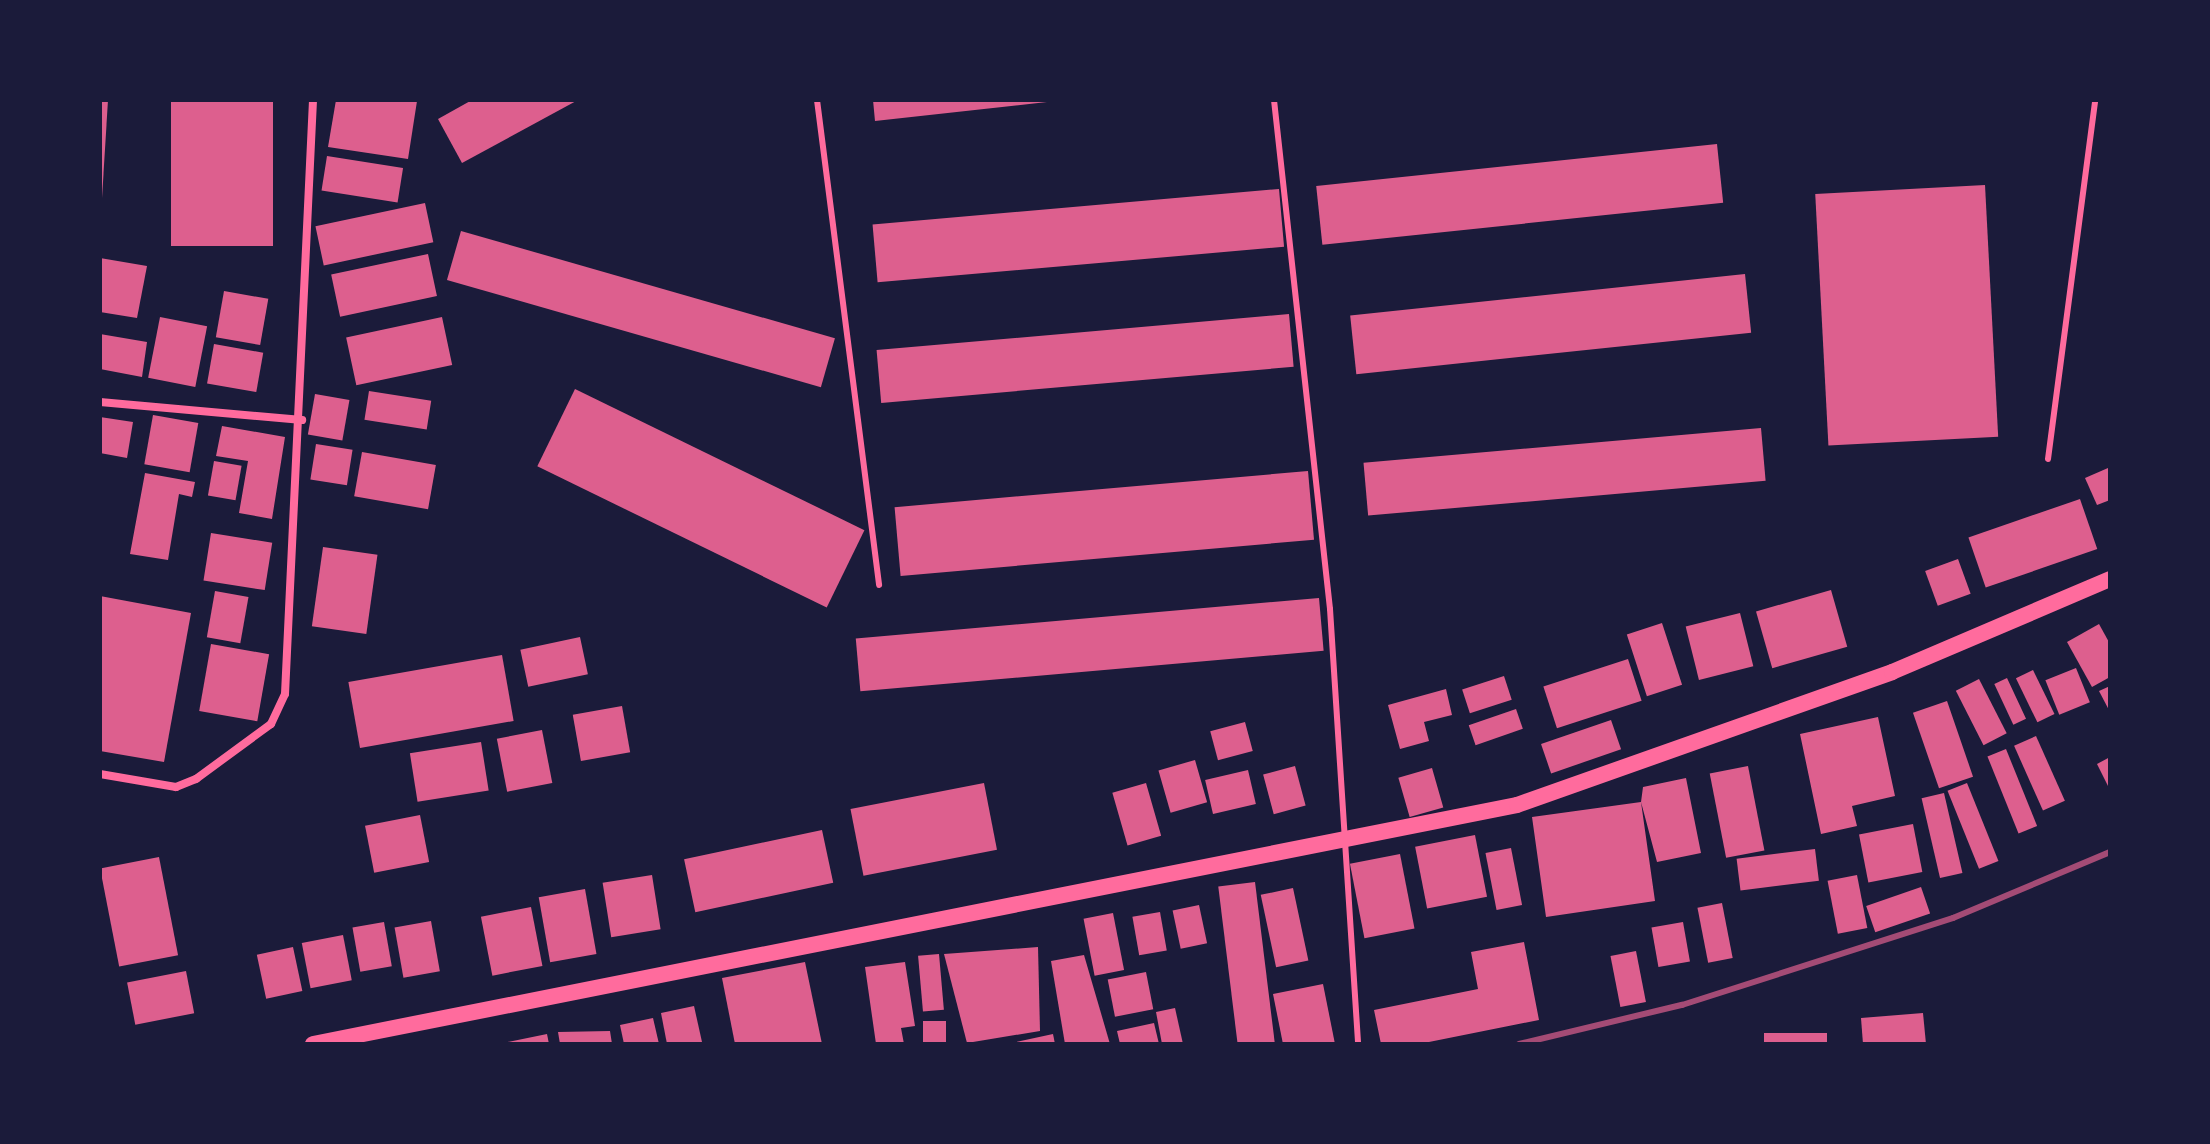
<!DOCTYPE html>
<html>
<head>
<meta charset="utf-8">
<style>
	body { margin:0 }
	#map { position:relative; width:2210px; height:1144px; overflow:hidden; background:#1b1b3a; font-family:"PT Sans",sans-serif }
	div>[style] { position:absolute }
	.building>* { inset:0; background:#dd5f8e; transform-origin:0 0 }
	.service>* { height:6px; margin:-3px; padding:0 3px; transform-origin:3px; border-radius:3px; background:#ff6b9d }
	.minor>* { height:8px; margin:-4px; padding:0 4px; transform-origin:4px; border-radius:4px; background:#ff6b9d }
	.secondary>* { height:16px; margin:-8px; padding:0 8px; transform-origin:8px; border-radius:8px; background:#ff6b9d }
	.rail>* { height:6px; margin:-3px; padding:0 3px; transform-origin:3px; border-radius:3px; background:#a44b75 }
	span { translate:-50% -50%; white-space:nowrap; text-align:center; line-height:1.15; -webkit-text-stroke:8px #1b1b3a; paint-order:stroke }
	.frame { position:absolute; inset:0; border:102px solid #1b1b3a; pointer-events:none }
</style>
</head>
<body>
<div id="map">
	<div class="building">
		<i style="clip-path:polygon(100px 100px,108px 100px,102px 198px,100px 198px)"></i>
		<i style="left:171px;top:100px;width:102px;height:146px"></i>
		<i style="clip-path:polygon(336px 100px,417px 101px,408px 159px,328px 147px)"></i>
		<i style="clip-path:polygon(472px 100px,578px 100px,462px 163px,438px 119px)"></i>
		<i style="clip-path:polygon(873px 100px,1047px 100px,1047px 102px,875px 121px)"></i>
		<i style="left:1717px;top:144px;width:59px;height:403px;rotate:84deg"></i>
		<i style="left:327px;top:156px;width:77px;height:35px;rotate:9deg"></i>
		<i style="left:1985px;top:185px;width:252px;height:170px;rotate:87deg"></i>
		<i style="left:1279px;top:189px;width:58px;height:408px;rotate:85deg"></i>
		<i style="left:425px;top:203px;width:40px;height:112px;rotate:78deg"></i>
		<i style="left:461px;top:231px;width:389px;height:51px;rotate:16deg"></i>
		<i style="left:428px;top:254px;width:43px;height:99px;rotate:78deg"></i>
		<i style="clip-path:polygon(100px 258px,147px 266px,137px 318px,100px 312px)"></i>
		<i style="left:1745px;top:274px;width:59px;height:397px;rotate:84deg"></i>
		<i style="left:224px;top:291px;width:45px;height:47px;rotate:10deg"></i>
		<i style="left:1289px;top:314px;width:53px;height:414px;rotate:85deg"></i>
		<i style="left:160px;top:317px;width:48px;height:62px;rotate:11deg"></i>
		<i style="left:442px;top:317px;width:49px;height:98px;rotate:78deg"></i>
		<i style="clip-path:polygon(100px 334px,147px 342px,142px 377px,100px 369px)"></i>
		<i style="left:214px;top:344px;width:50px;height:40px;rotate:10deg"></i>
		<i style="left:575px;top:389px;width:322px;height:86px;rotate:26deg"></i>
		<i style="left:369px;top:391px;width:63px;height:29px;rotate:9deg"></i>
		<i style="left:315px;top:394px;width:35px;height:41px;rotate:10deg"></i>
		<i style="left:153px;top:415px;width:46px;height:50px;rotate:10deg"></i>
		<i style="clip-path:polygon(100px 417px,133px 422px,127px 458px,100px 453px)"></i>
		<i style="clip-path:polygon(222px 426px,285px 437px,272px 519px,239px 513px,248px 461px,216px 456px)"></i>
		<i style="left:1761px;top:428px;width:53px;height:399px;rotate:85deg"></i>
		<i style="left:316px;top:444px;width:37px;height:36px;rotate:9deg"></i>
		<i style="left:362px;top:452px;width:75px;height:45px;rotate:10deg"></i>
		<i style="left:214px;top:461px;width:28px;height:35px;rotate:10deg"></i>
		<i style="clip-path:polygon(2108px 468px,2110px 500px,2097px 505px,2085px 478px)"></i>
		<i style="left:1308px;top:471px;width:69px;height:415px;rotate:85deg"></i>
		<i style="clip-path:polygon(145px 473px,195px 482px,192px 497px,179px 494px,168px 560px,130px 554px)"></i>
		<i style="left:2080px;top:499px;width:53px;height:118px;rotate:71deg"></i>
		<i style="left:211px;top:533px;width:62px;height:48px;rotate:9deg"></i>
		<i style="left:323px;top:547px;width:55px;height:80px;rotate:8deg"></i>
		<i style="left:1958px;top:559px;width:37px;height:35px;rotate:70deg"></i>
		<i style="left:1831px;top:590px;width:59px;height:78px;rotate:74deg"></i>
		<i style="left:215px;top:591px;width:34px;height:47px;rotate:10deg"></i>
		<i style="clip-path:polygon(100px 596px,191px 613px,164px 762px,100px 751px)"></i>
		<i style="left:1319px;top:598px;width:53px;height:465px;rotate:85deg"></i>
		<i style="left:1740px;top:613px;width:55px;height:56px;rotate:76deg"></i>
		<i style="left:1662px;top:623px;width:65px;height:37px;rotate:72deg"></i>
		<i style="clip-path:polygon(2099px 624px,2110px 644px,2110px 677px,2092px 687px,2067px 642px)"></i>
		<i style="left:580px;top:637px;width:38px;height:61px;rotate:78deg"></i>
		<i style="left:211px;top:644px;width:59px;height:68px;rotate:10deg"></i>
		<i style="left:502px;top:655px;width:67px;height:156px;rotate:80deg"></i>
		<i style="left:1628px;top:659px;width:44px;height:89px;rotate:72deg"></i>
		<i style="left:2076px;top:668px;width:37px;height:33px;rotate:68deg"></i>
		<i style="left:2033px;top:670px;width:49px;height:19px;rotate:64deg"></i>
		<i style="left:1504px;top:676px;width:25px;height:44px;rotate:72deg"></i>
		<i style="left:2007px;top:678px;width:45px;height:14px;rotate:65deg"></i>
		<i style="left:1979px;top:679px;width:61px;height:26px;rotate:63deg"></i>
		<i style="clip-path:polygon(2110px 686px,2110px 712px,2099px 691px)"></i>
		<i style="clip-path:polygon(1446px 689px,1452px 715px,1424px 722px,1429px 741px,1400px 749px,1388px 705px)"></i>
		<i style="left:1947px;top:701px;width:80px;height:36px;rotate:71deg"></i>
		<i style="left:622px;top:706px;width:47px;height:50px;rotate:80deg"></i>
		<i style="left:1516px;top:709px;width:21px;height:50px;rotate:71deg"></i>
		<i style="clip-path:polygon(1878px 717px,1895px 796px,1852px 806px,1857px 826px,1821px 834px,1800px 734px)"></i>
		<i style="left:1611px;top:720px;width:31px;height:74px;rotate:71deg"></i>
		<i style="left:1245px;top:722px;width:30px;height:36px;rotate:75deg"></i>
		<i style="left:542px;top:730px;width:54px;height:46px;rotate:79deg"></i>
		<i style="left:2036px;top:736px;width:71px;height:24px;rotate:66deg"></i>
		<i style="left:481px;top:742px;width:49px;height:72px;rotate:81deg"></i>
		<i style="left:2006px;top:749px;width:83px;height:20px;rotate:68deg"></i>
		<i style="clip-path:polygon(2110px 757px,2110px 790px,2097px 764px)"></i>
		<i style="left:1195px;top:760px;width:44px;height:38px;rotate:74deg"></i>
		<i style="left:1295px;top:766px;width:41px;height:33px;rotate:75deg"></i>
		<i style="left:1748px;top:766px;width:86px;height:39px;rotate:79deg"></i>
		<i style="left:1432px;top:768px;width:41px;height:35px;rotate:74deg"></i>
		<i style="left:1248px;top:770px;width:35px;height:44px;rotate:77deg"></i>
		<i style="clip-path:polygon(1686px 778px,1701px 853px,1657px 862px,1641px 802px,1655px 901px,1546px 917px,1532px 817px,1641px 802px,1643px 787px)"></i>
		<i style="left:984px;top:783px;width:68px;height:136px;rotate:79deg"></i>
		<i style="left:1146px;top:783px;width:55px;height:35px;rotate:74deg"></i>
		<i style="left:1967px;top:783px;width:84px;height:21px;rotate:68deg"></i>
		<i style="left:1944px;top:793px;width:82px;height:23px;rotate:77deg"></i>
		<i style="left:420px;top:815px;width:48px;height:56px;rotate:79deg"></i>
		<i style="left:1913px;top:824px;width:49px;height:55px;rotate:79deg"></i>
		<i style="left:822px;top:830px;width:54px;height:141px;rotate:78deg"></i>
		<i style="left:1475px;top:835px;width:63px;height:61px;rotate:79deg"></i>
		<i style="left:1511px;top:848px;width:58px;height:26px;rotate:79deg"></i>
		<i style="left:1815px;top:849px;width:32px;height:79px;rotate:83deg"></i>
		<i style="left:1400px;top:854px;width:76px;height:51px;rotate:79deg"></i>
		<i style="left:159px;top:857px;width:100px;height:60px;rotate:79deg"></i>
		<i style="left:652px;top:875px;width:55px;height:50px;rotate:81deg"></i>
		<i style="left:1857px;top:875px;width:54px;height:30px;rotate:79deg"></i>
		<i style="left:1255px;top:882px;width:163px;height:37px;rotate:83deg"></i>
		<i style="left:1921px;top:887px;width:28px;height:58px;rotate:71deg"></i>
		<i style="left:1293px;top:888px;width:74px;height:33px;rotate:78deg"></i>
		<i style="left:585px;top:889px;width:66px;height:47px;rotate:80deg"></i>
		<i style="left:1722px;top:903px;width:56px;height:25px;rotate:79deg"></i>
		<i style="left:1199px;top:905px;width:39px;height:27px;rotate:78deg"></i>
		<i style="left:531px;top:907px;width:60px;height:51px;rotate:79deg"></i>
		<i style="left:1160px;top:912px;width:39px;height:28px;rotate:80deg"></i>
		<i style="left:1113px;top:913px;width:58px;height:30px;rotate:79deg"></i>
		<i style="left:431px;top:921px;width:51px;height:37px;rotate:80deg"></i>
		<i style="left:384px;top:922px;width:45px;height:32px;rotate:80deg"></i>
		<i style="left:1683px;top:922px;width:40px;height:32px;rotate:80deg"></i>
		<i style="left:343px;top:935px;width:46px;height:42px;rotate:79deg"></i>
		<i style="clip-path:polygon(1524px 942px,1539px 1020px,1419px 1044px,1381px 1044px,1374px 1010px,1478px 989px,1471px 952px)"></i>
		<i style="left:293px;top:947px;width:45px;height:37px;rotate:78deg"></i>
		<i style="clip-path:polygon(1038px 947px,1040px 1031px,967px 1043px,944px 954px)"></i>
		<i style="left:1636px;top:951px;width:52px;height:26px;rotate:79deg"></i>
		<i style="left:939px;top:954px;width:56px;height:21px;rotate:85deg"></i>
		<i style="clip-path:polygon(1084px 955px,1110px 1044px,1065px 1044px,1051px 961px)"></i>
		<i style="clip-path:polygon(805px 962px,822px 1044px,735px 1044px,722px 978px)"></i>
		<i style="clip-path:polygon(905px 962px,915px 1026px,901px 1028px,904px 1044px,876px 1044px,865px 967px)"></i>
		<i style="left:186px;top:971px;width:43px;height:60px;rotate:79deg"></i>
		<i style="left:1146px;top:972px;width:38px;height:39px;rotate:79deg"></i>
		<i style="clip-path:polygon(1323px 984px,1335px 1044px,1283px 1044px,1273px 994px)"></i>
		<i style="clip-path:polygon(694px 1006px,702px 1042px,667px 1044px,661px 1013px)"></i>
		<i style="clip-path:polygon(1175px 1008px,1183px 1044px,1162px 1044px,1156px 1012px)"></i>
		<i style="clip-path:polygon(1923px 1013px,1926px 1044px,1863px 1044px,1861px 1018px)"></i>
		<i style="clip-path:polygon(653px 1018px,659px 1044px,624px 1044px,620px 1025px)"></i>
		<i style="left:923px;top:1021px;width:23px;height:23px"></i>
		<i style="clip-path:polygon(1154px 1023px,1159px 1044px,1120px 1044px,1117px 1031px)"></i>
		<i style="clip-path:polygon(610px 1031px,612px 1044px,560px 1044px,558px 1032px)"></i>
		<i style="left:1827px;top:1033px;width:11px;height:63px;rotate:90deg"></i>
		<i style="clip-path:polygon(547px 1034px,549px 1044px,503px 1044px,503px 1043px)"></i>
		<i style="clip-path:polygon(1053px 1034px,1055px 1044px,1013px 1044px,1012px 1043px)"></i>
	</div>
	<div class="service">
		<i style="left:817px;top:100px;width:489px;rotate:82.7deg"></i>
		<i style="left:1274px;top:100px;width:512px;rotate:83.72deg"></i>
		<i style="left:1330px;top:609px;width:436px;rotate:86.3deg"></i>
		<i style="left:2048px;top:459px;width:362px;rotate:-82.5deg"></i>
	</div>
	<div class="minor">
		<i style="left:100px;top:402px;width:203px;rotate:5.1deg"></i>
		<i style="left:100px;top:774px;width:77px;rotate:9.7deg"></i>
		<i style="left:176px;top:787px;width:22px;rotate:-22deg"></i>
		<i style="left:196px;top:779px;width:93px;rotate:-36.3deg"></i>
		<i style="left:271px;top:724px;width:33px;rotate:-65deg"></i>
		<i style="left:285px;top:694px;width:595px;rotate:-87.3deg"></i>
	</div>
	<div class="secondary">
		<i style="left:313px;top:1044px;width:1227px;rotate:-11.23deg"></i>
		<i style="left:1517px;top:805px;width:398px;rotate:-19.5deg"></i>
		<i style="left:1892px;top:672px;width:237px;rotate:-23.1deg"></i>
	</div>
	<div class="rail">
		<i style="left:1519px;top:1044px;width:168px;rotate:-13.5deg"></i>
		<i style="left:1682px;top:1005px;width:285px;rotate:-17.8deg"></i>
		<i style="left:1953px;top:918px;width:170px;rotate:-22.8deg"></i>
	</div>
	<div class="frame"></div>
</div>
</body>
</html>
